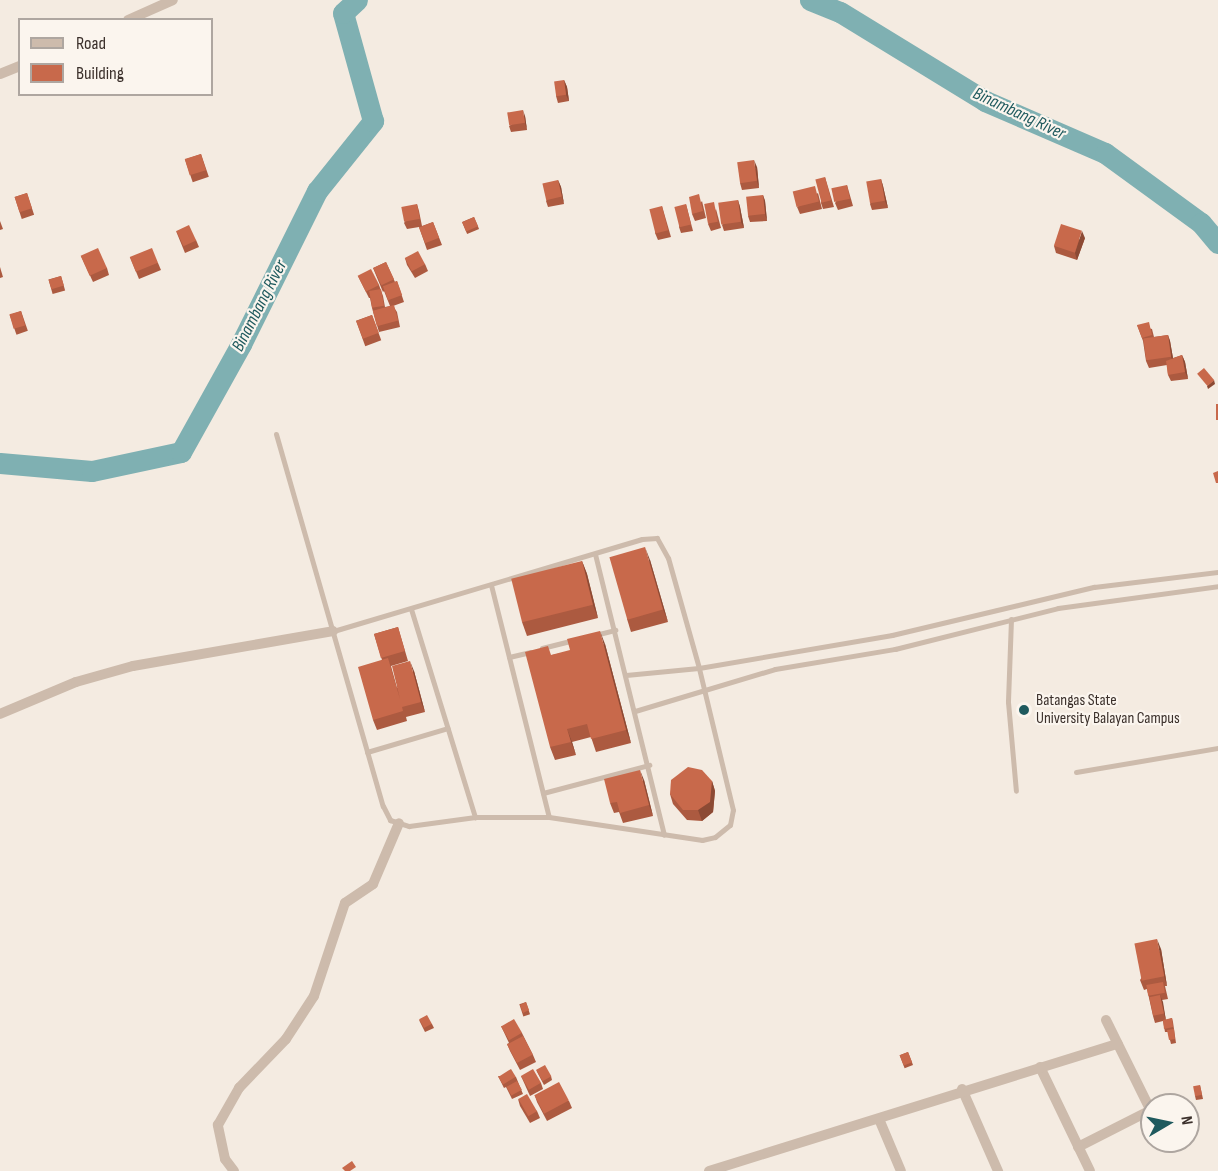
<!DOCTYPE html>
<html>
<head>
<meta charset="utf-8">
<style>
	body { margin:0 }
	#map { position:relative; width:1218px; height:1171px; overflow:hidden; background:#f4ebe1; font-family:"Sofia Sans Condensed",sans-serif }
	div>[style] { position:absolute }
	.river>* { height:21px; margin:-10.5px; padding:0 10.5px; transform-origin:10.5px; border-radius:10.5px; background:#7fb0b2 }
	.service>* { height:5px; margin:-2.5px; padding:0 2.5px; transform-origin:2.5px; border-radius:2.5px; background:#cdbbac }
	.minor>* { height:10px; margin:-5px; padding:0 5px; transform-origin:5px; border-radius:5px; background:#cdbbac }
	.wall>* { inset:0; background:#ac5a40; transform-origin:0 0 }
	.shaded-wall>* { inset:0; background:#8c4a34 }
	.building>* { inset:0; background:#c8694b; transform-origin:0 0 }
	.dots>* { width:16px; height:16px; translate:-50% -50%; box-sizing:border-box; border:3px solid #fbf5ee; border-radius:50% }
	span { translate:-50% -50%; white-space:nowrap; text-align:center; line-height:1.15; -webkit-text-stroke:4.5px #fbf5ee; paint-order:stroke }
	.poi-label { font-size:16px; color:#3b302b }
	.left { translate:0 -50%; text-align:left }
	.water-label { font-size:18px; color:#1f5a5e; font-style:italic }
	.legend { position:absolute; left:18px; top:18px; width:195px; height:78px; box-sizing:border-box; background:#fbf5ee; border:2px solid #aea6a0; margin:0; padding:8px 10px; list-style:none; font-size:18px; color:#3b302b }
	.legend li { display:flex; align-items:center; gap:12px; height:30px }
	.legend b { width:30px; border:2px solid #aea6a0 }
	.north { position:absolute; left:1140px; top:1093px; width:60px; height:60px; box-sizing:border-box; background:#fbf5ee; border:2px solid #aea6a0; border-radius:50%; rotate:81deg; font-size:16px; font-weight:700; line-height:24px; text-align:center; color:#3b302b }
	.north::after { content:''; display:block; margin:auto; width:21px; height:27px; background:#1f5a5e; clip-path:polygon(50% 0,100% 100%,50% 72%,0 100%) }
</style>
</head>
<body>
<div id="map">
	<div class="river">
		<i style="left:810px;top:0;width:32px;rotate:22deg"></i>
		<i style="left:840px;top:12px;width:170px;rotate:31.5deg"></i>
		<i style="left:985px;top:101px;width:131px;rotate:23.4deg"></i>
		<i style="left:1105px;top:153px;width:119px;rotate:36.1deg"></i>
		<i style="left:1201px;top:223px;width:26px;rotate:50deg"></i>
		<i style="left:0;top:463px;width:92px;rotate:5deg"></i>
		<i style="left:92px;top:471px;width:91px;rotate:-12.1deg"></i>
		<i style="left:181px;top:452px;width:124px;rotate:-60.9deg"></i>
		<i style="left:241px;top:344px;width:171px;rotate:-63.6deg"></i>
		<i style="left:317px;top:191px;width:90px;rotate:-51.3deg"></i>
		<i style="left:373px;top:121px;width:112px;rotate:-105.5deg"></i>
		<i style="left:343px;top:13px;width:19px;rotate:-43deg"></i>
	</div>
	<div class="service">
		<i style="left:276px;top:434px;width:387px;rotate:74deg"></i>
		<i style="left:383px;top:806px;width:16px;rotate:63deg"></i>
		<i style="left:390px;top:820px;width:20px;rotate:18deg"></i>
		<i style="left:409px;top:826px;width:67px;rotate:-7.8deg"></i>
		<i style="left:475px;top:817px;width:74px"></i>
		<i style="left:549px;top:817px;width:155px;rotate:8.5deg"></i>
		<i style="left:702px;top:840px;width:13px;rotate:-13deg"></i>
		<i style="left:715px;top:837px;width:19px;rotate:-39deg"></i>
		<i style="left:730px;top:825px;width:15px;rotate:-79deg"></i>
		<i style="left:733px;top:810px;width:146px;rotate:-103.5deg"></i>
		<i style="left:699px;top:668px;width:114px;rotate:-105.7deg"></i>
		<i style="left:668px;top:558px;width:23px;rotate:-119deg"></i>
		<i style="left:657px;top:538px;width:15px;rotate:176deg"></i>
		<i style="left:642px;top:539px;width:322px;rotate:163.4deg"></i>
		<i style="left:595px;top:554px;width:289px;rotate:76.2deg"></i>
		<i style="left:491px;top:585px;width:239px;rotate:76deg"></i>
		<i style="left:411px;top:609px;width:218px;rotate:72.9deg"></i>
		<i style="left:1011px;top:619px;width:83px;rotate:92.1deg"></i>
		<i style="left:1008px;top:702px;width:89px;rotate:84.9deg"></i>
		<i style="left:595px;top:635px;width:21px;rotate:-14deg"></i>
		<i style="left:542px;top:648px;width:33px;rotate:-14deg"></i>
		<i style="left:509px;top:657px;width:22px;rotate:-13deg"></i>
		<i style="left:626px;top:675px;width:73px;rotate:-5.5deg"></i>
		<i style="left:699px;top:668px;width:196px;rotate:-9.7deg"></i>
		<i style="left:892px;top:635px;width:208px;rotate:-13.4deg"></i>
		<i style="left:1094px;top:587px;width:125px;rotate:-6.9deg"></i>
		<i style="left:635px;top:711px;width:146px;rotate:-16.7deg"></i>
		<i style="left:775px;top:669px;width:122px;rotate:-9.5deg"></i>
		<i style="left:895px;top:649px;width:168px;rotate:-14.1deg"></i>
		<i style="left:1058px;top:608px;width:162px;rotate:-7.8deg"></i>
		<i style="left:367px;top:752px;width:84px;rotate:-16.5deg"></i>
		<i style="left:1076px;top:772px;width:144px;rotate:-9.6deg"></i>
		<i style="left:543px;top:793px;width:110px;rotate:-14.8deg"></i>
	</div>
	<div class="minor">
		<i style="left:128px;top:20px;width:49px;rotate:-24deg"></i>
		<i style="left:0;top:74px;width:22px;rotate:-22deg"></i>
		<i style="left:0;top:714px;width:82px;rotate:-22.8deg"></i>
		<i style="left:76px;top:682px;width:59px;rotate:-15.7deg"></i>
		<i style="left:133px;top:666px;width:203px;rotate:-9.9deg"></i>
		<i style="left:1106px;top:1020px;width:104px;rotate:63.7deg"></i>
		<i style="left:1040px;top:1067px;width:115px;rotate:64.3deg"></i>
		<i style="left:962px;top:1089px;width:90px;rotate:66.3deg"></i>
		<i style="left:879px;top:1119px;width:56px;rotate:67.1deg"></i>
		<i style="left:1078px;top:1147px;width:82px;rotate:-26.9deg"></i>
		<i style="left:234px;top:1171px;width:15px;rotate:-127deg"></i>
		<i style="left:225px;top:1159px;width:35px;rotate:-102deg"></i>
		<i style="left:218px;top:1125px;width:43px;rotate:-60.4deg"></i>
		<i style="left:239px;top:1088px;width:68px;rotate:-46.2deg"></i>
		<i style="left:286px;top:1039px;width:51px;rotate:-56.9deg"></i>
		<i style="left:314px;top:996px;width:98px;rotate:-71.6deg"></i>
		<i style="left:345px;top:903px;width:34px;rotate:-34deg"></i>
		<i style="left:373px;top:884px;width:66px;rotate:-66.9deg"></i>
		<i style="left:709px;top:1171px;width:428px;rotate:-17.3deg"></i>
	</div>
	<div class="wall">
		<i style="clip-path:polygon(564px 80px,567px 87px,569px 101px,558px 103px,556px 96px)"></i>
		<i style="clip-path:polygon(525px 116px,527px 130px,511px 132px,509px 126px)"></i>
		<i style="left:201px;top:154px;width:24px;height:17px;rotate:71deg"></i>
		<i style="clip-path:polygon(757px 167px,759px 188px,742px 190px,740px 183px)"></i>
		<i style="clip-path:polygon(825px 177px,834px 207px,823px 209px,821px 203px)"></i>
		<i style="clip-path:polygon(881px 179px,883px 186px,888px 208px,872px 210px,870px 204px)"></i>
		<i style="clip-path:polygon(558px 180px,561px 187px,564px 204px,548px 207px,546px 201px)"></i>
		<i style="clip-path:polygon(847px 185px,853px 206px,838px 210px,835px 203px)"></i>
		<i style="left:27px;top:193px;width:23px;height:13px;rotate:72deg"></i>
		<i style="clip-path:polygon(818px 193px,822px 209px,800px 214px,797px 207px)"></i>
		<i style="clip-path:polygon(763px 195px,765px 201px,767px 221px,750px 222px,748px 216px)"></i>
		<i style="clip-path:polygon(738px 200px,740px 207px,744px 228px,724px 231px,722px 225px)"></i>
		<i style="clip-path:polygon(702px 201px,706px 218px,695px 221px,692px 214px)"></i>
		<i style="clip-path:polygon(417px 204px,419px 211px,422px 226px,433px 222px,442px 245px,427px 250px,419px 227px,407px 229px,404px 223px)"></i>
		<i style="clip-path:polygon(686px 204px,693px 231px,681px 233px,679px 227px)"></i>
		<i style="clip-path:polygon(662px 206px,671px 237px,658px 240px,655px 233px)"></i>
		<i style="clip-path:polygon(716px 209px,721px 228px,711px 231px,708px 224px)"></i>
		<i style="left:474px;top:217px;width:13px;height:13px;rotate:67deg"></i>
		<i style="clip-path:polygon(0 221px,3px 229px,0 230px)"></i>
		<i style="clip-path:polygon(176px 231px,196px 240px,199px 247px,185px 253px)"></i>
		<i style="clip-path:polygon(1085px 238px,1077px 260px,1056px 253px,1054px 246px)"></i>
		<i style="clip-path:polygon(81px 256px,107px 268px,109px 275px,93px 282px)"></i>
		<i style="clip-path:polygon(130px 257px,158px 263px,161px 270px,139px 279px)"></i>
		<i style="clip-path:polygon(405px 258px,425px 264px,428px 271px,415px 278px,407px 265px)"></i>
		<i style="clip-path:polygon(386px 262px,395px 282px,397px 281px,404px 302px,393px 306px,397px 312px,400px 327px,379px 332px,372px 308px,370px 298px,369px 298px,358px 276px,379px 285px,383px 296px,385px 307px,390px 306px,384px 291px,383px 292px,373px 268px)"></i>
		<i style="clip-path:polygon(0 267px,3px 277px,0 278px)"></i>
		<i style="left:61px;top:276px;width:15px;height:13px;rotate:74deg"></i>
		<i style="left:21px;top:311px;width:21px;height:12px;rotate:71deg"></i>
		<i style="left:372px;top:315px;width:27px;height:17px;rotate:70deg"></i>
		<i style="clip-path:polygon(1137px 325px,1152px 329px,1154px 337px,1168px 335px,1170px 341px,1173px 358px,1182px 355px,1185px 362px,1188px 379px,1171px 381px,1168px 375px,1167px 365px,1149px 368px,1146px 361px,1143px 341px)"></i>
		<i style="clip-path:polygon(650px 560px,668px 622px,631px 632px,627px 619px)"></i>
		<i style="clip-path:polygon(582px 561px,587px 574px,598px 618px,527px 636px,522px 622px)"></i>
		<i style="clip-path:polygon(398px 627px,408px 661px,391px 666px,397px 688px,414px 671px,425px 712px,406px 717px,407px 721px,377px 730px,373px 720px,382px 660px,374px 634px)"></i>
		<i style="clip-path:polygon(605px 644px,631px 743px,596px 752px,591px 737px,572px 742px,576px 755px,555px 760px,550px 747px,552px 655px)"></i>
		<i style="clip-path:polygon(644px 780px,653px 816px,623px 823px,619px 812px,614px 813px,610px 803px)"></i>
		<i style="clip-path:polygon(712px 781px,715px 791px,713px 812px,702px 821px,687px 820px,673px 804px,670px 794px)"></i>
		<i style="clip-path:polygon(1161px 949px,1167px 986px,1165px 986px,1168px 999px,1162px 1000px,1166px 1020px,1172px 1018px,1173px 1022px,1176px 1043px,1171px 1044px,1168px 1032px,1165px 1032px,1163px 1021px,1155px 1023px,1153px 1016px,1147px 989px,1144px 990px,1140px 980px)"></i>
		<i style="left:526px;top:1002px;width:13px;height:7px;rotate:72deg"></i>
		<i style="clip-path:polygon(419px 1020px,432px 1024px,434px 1028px,425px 1032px)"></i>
		<i style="clip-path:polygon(501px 1026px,522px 1033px,533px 1055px,536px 1062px,520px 1070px,510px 1051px,507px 1044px,509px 1043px)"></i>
		<i style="left:908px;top:1052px;width:14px;height:9px;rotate:69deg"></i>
		<i style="clip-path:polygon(536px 1070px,551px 1076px,552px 1080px,544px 1085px)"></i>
		<i style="clip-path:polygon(498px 1076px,516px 1077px,523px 1094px,512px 1099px,506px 1087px,504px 1088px)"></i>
		<i style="clip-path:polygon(521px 1076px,541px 1083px,543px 1089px,530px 1096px)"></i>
		<i style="clip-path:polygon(1200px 1085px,1203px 1099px,1196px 1100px,1195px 1096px)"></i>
		<i style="clip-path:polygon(535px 1096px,569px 1101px,572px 1108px,547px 1121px,537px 1102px)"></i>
		<i style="clip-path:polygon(518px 1099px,537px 1111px,540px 1118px,530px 1123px,520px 1106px)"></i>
	</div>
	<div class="shaded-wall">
		<i style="clip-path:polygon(564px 80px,567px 87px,569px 101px,566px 95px)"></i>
		<i style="clip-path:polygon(523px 110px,525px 116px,527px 130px,525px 123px)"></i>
		<i style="clip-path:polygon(754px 160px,757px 167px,759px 188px,757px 181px)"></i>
		<i style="clip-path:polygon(881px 179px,883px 186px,888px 208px,885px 201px)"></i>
		<i style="clip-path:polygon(558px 180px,561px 187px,564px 204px,562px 197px)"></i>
		<i style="clip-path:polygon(763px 195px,765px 201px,767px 221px,765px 214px)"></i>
		<i style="clip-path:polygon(738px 200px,740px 207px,744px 228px,741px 222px)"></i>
		<i style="clip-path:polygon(1082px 231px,1085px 238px,1077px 260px,1075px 253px)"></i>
		<i style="clip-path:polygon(1168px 335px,1170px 341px,1174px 364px,1171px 357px)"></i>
		<i style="clip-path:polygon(1182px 355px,1185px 362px,1188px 379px,1185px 372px)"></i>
		<i style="clip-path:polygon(1214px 380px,1215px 384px,1208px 389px,1207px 386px)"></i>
		<i style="clip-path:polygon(645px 547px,650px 560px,668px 622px,663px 609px)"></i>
		<i style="clip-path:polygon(582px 561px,587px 574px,598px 618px,593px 605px)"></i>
		<i style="clip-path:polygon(600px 631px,605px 644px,631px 743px,626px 730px)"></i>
		<i style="clip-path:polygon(410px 661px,414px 671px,425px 712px,421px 702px)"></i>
		<i style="clip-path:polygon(567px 729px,572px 742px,576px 755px,571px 742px)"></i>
		<i style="clip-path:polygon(640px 770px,644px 780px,653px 816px,649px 805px)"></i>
		<i style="clip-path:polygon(712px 781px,715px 791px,713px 812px,702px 821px,698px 810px)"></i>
		<i style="clip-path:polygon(1157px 939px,1161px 949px,1167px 986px,1164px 976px)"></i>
		<i style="clip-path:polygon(1160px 995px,1163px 1002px,1166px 1021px,1164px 1014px)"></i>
	</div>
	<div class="building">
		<i style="left:564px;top:80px;width:15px;height:10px;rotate:82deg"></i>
		<i style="left:523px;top:110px;width:13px;height:16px;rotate:81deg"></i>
		<i style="left:201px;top:154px;width:17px;height:17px;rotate:73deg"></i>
		<i style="left:754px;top:160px;width:21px;height:17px;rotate:82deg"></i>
		<i style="left:825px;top:177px;width:24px;height:10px;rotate:75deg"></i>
		<i style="left:881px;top:179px;width:22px;height:15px;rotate:80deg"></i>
		<i style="left:558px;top:180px;width:17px;height:16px;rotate:77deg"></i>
		<i style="left:847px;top:185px;width:14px;height:16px;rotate:78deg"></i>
		<i style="left:815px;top:186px;width:16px;height:23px;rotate:76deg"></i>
		<i style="left:27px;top:193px;width:16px;height:13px;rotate:72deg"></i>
		<i style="clip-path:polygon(699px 194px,703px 211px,692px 214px,689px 197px)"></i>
		<i style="left:763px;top:195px;width:19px;height:17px;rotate:84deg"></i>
		<i style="left:738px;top:200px;width:22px;height:20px;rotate:82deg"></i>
		<i style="left:714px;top:202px;width:20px;height:10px;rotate:79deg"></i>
		<i style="left:417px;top:204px;width:15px;height:16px;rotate:79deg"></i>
		<i style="left:686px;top:204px;width:21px;height:12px;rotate:76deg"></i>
		<i style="left:662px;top:206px;width:25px;height:13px;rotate:76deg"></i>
		<i style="left:474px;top:217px;width:10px;height:13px;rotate:66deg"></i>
		<i style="left:433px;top:222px;width:17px;height:15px;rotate:69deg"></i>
		<i style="left:1061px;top:224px;width:22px;height:23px;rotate:18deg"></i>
		<i style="left:189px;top:225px;width:17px;height:14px;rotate:65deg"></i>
		<i style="left:98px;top:248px;width:22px;height:19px;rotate:66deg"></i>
		<i style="left:152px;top:248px;width:16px;height:24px;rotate:68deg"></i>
		<i style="left:418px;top:251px;width:15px;height:15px;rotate:62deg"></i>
		<i style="left:386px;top:262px;width:19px;height:14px;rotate:65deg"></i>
		<i style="left:371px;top:269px;width:18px;height:15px;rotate:63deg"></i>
		<i style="left:61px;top:276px;width:10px;height:13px;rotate:73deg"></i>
		<i style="left:397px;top:281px;width:15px;height:15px;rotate:70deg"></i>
		<i style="left:381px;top:289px;width:17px;height:12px;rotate:80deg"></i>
		<i style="left:394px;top:305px;width:16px;height:22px;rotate:75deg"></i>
		<i style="left:21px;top:311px;width:15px;height:12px;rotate:74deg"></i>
		<i style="left:372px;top:315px;width:19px;height:17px;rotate:69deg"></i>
		<i style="clip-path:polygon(1149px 322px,1152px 335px,1142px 338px,1137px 325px)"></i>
		<i style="left:1168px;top:335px;width:22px;height:25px;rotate:82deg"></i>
		<i style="clip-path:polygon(1182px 355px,1185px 372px,1168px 375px,1166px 361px)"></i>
		<i style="left:1204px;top:368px;width:16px;height:9px;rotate:50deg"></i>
		<i style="left:1216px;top:404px;width:2px;height:16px"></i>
		<i style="clip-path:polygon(1218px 471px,1218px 483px,1216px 483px,1213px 473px)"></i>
		<i style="left:645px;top:547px;width:65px;height:37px;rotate:74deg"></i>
		<i style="left:582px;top:561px;width:45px;height:73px;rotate:76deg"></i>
		<i style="left:398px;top:627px;width:25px;height:25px;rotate:74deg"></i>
		<i style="clip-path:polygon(600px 631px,626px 730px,591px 739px,587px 724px,567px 729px,571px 742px,550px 747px,525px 652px,548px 646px,551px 655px,570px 650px,567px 639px)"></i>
		<i style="clip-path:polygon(388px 658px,400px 699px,392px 666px,410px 661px,421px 702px,402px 707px,403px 711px,373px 720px,358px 667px)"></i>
		<i style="clip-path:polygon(688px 767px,702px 770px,712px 781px,710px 802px,698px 810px,683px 810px,670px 794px,671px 780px)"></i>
		<i style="clip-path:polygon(640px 770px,649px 805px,620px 813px,617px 802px,610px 803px,604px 779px)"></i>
		<i style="left:1157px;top:939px;width:38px;height:23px;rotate:79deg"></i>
		<i style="left:1163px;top:982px;width:11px;height:17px;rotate:80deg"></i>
		<i style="left:1160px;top:995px;width:19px;height:11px;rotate:78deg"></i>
		<i style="clip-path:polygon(526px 1002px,529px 1010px,523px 1013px,520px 1005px)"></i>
		<i style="left:427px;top:1015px;width:10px;height:9px;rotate:61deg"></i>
		<i style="clip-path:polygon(1172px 1018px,1173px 1027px,1164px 1029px,1163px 1020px)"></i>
		<i style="left:514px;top:1019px;width:16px;height:15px;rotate:60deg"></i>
		<i style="clip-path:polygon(1174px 1029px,1175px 1039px,1169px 1040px,1167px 1030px)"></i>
		<i style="left:523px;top:1036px;width:21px;height:18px;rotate:62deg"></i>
		<i style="left:908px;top:1052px;width:11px;height:9px;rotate:68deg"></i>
		<i style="left:545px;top:1065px;width:13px;height:10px;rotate:61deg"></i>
		<i style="left:511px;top:1069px;width:9px;height:15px;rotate:58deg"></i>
		<i style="left:533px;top:1069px;width:16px;height:14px;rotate:60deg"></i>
		<i style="left:517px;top:1081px;width:10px;height:12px;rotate:61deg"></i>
		<i style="left:559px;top:1082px;width:21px;height:28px;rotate:62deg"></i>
		<i style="left:1200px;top:1085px;width:10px;height:7px;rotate:79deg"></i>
		<i style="left:527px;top:1094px;width:20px;height:10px;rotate:60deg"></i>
		<i style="clip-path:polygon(352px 1161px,356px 1167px,350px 1171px,345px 1171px,342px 1168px)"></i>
	</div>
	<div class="dots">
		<i style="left:1024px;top:710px;background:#1f5a5e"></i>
	</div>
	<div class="poi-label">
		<span class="left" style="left:1036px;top:710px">Batangas State<br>University Balayan Campus</span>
	</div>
	<div class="water-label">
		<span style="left:1019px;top:114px;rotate:25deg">Binambang River</span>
		<span style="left:260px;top:306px;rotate:-63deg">Binambang River</span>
	</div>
	<ul class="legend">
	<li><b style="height:8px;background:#cdbbac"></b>Road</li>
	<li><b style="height:16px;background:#c8694b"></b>Building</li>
	</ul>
	<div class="north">N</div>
</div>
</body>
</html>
